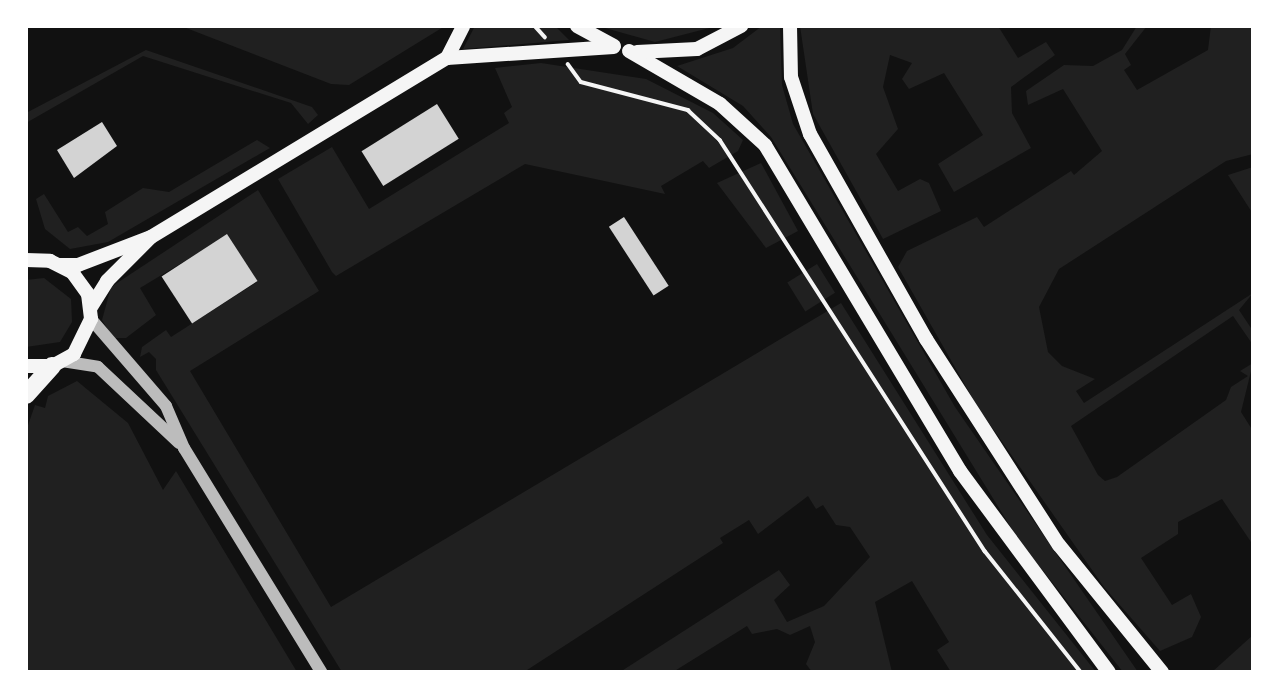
<!DOCTYPE html>
<html>
<head>
<meta charset="utf-8">
<style>
	body { margin:0 }
	#map { position:relative; width:1279px; height:698px; overflow:hidden; background:#111; font-family:Karla,sans-serif }
	div>[style] { position:absolute }
	.green>* { inset:0; background:#202020; transform-origin:0 0 }
	.building>* { inset:0; background:#d3d3d3; transform-origin:0 0 }
	.path>* { height:3.5px; margin:-1.75px; padding:0 1.75px; transform-origin:1.75px; border-radius:1.75px; background:#f5f5f5 }
	.tertiary>* { height:12px; margin:-6px; padding:0 6px; transform-origin:6px; border-radius:6px; background:#bcbcbc }
	.secondary>* { height:14px; margin:-7px; padding:0 7px; transform-origin:7px; border-radius:7px; background:#f5f5f5 }
	.trunk>* { height:18px; margin:-9px; padding:0 9px; transform-origin:9px; border-radius:9px; background:#f5f5f5 }
	span { translate:-50% -50%; white-space:nowrap; text-align:center; line-height:1.15; -webkit-text-stroke:7px #fff; paint-order:stroke }
	.frame { position:absolute; inset:0; border:28px solid #fff; pointer-events:none }
</style>
</head>
<body>
<div id="map">
	<div class="green">
		<i style="clip-path:polygon(181px 26px,445px 26px,349px 85px,331px 84px)"></i>
		<i style="clip-path:polygon(475px 26px,555px 26px,569px 40px,463px 49px)"></i>
		<i style="clip-path:polygon(598px 26px,717px 26px,655px 42px)"></i>
		<i style="clip-path:polygon(762px 26px,780px 26px,782px 85px,793px 124px,955px 407px,1138px 672px,1123px 672px,1018px 539px,771px 137px,743px 106px,677px 66px,733px 48px)"></i>
		<i style="clip-path:polygon(800px 26px,998px 26px,1018px 58px,1046px 42px,1055px 55px,1011px 87px,1012px 113px,1031px 148px,954px 192px,938px 164px,983px 135px,944px 73px,909px 89px,902px 79px,912px 63px,890px 55px,883px 87px,898px 129px,876px 154px,898px 191px,920px 179px,929px 183px,941px 211px,883px 239px,813px 114px)"></i>
		<i style="clip-path:polygon(1137px 26px,1147px 26px,1125px 54px,1131px 65px,1124px 70px,1137px 90px,1208px 50px,1211px 26px,1253px 26px,1253px 154px,1226px 161px,1059px 269px,1039px 307px,1048px 352px,1062px 366px,1095px 379px,1076px 391px,1084px 403px,1253px 293px,1239px 310px,1253px 331px,1253px 345px,1233px 316px,1071px 426px,1098px 475px,1105px 481px,1117px 477px,1226px 400px,1231px 387px,1248px 376px,1240px 371px,1253px 363px,1241px 412px,1253px 431px,1253px 545px,1222px 499px,1178px 522px,1178px 534px,1141px 558px,1172px 605px,1191px 594px,1201px 617px,1192px 637px,1160px 651px,1104px 587px,977px 406px,898px 267px,907px 251px,977px 217px,984px 227px,1071px 171px,1074px 175px,1102px 151px,1063px 89px,1028px 105px,1026px 91px,1064px 65px,1093px 66px,1122px 50px)"></i>
		<i style="clip-path:polygon(146px 50px,312px 107px,318px 115px,308px 124px,291px 103px,143px 56px,26px 123px,26px 113px)"></i>
		<i style="clip-path:polygon(541px 63px,646px 79px,713px 113px,743px 140px,738px 151px,709px 168px,703px 161px,661px 186px,665px 194px,525px 164px,336px 276px,332px 272px,278px 179px,332px 147px,369px 209px,509px 123px,504px 113px,512px 107px,495px 68px)"></i>
		<i style="clip-path:polygon(257px 140px,270px 148px,108px 242px,70px 249px,45px 229px,36px 199px,44px 194px,68px 232px,78px 227px,87px 236px,108px 224px,105px 212px,143px 188px,169px 192px)"></i>
		<i style="clip-path:polygon(761px 163px,798px 231px,766px 248px,717px 183px)"></i>
		<i style="clip-path:polygon(1253px 167px,1253px 214px,1228px 175px)"></i>
		<i style="clip-path:polygon(258px 190px,319px 291px,190px 371px,331px 607px,841px 303px,987px 535px,1096px 672px,951px 672px,937px 650px,949px 642px,912px 581px,875px 602px,892px 672px,812px 672px,806px 664px,815px 642px,810px 626px,790px 635px,777px 629px,752px 634px,747px 626px,673px 672px,620px 672px,779px 570px,790px 585px,774px 600px,787px 622px,824px 606px,870px 557px,850px 527px,836px 525px,823px 505px,816px 509px,808px 496px,758px 534px,749px 520px,720px 538px,723px 543px,524px 672px,342px 672px,156px 370px,156px 359px,149px 352px,140px 357px,142px 347px,166px 330px,171px 337px,257px 282px,228px 235px,140px 288px,156px 315px,126px 338px,113px 338px,102px 320px,111px 287px)"></i>
		<i style="left:817px;top:264px;width:34px;height:35px;rotate:58deg"></i>
		<i style="clip-path:polygon(44px 278px,71px 299px,72px 322px,60px 342px,26px 347px,26px 280px)"></i>
		<i style="clip-path:polygon(77px 381px,128px 423px,163px 490px,176px 471px,297px 672px,26px 672px,26px 431px,35px 405px,45px 408px,48px 396px)"></i>
		<i style="clip-path:polygon(1253px 635px,1253px 672px,1212px 672px)"></i>
	</div>
	<div class="building">
		<i style="left:437px;top:104px;width:41px;height:89px;rotate:58deg"></i>
		<i style="clip-path:polygon(102px 122px,117px 146px,74px 178px,57px 150px)"></i>
		<i style="left:624px;top:217px;width:82px;height:18px;rotate:57deg"></i>
		<i style="left:227px;top:234px;width:56px;height:78px;rotate:57deg"></i>
	</div>
	<div class="path">
		<i style="left:535px;top:26px;width:15px;rotate:48deg"></i>
		<i style="left:568px;top:64px;width:22px;rotate:54deg"></i>
		<i style="left:581px;top:82px;width:111px;rotate:14.7deg"></i>
		<i style="left:688px;top:110px;width:44px;rotate:43.2deg"></i>
		<i style="left:720px;top:140px;width:489px;rotate:57.2deg"></i>
		<i style="left:985px;top:551px;width:154px;rotate:51.6deg"></i>
	</div>
	<div class="tertiary">
		<i style="left:91px;top:319px;width:115px;rotate:49.2deg"></i>
		<i style="left:166px;top:406px;width:46px;rotate:66.8deg"></i>
		<i style="left:184px;top:448px;width:263px;rotate:58.5deg"></i>
		<i style="left:62px;top:361px;width:36px;rotate:9deg"></i>
		<i style="left:98px;top:367px;width:111px;rotate:43.2deg"></i>
	</div>
	<div class="secondary">
		<i style="left:577px;top:26px;width:42px;rotate:28.4deg"></i>
		<i style="left:790px;top:26px;width:51px;rotate:88.9deg"></i>
		<i style="left:791px;top:77px;width:60px;rotate:71.6deg"></i>
		<i style="left:810px;top:134px;width:236px;rotate:60.5deg"></i>
		<i style="left:926px;top:339px;width:245px;rotate:57.2deg"></i>
		<i style="left:1059px;top:545px;width:164px;rotate:51deg"></i>
		<i style="left:629px;top:51px;width:105px;rotate:30.2deg"></i>
		<i style="left:720px;top:104px;width:61px;rotate:42.3deg"></i>
		<i style="left:765px;top:145px;width:380px;rotate:59.1deg"></i>
		<i style="left:960px;top:471px;width:250px;rotate:53.5deg"></i>
		<i style="left:637px;top:52px;width:60px;rotate:-2.9deg"></i>
		<i style="left:697px;top:49px;width:50px;rotate:-27.6deg"></i>
		<i style="left:447px;top:58px;width:36px;rotate:-63deg"></i>
		<i style="left:26px;top:260px;width:24px;rotate:2deg"></i>
		<i style="left:50px;top:261px;width:25px;rotate:27deg"></i>
		<i style="left:72px;top:272px;width:27px;rotate:54deg"></i>
		<i style="left:88px;top:294px;width:25px;rotate:83deg"></i>
		<i style="left:91px;top:319px;width:39px;rotate:116deg"></i>
		<i style="left:74px;top:354px;width:25px;rotate:151deg"></i>
		<i style="left:52px;top:366px;width:26px;rotate:180deg"></i>
		<i style="left:60px;top:265px;width:18px"></i>
		<i style="left:78px;top:265px;width:78px;rotate:-21deg"></i>
		<i style="left:151px;top:237px;width:346px;rotate:-31.2deg"></i>
		<i style="left:447px;top:58px;width:167px;rotate:-3.8deg"></i>
		<i style="left:91px;top:307px;width:31px;rotate:-58deg"></i>
		<i style="left:107px;top:281px;width:61px;rotate:-45deg"></i>
	</div>
	<div class="trunk">
		<i style="left:26px;top:395px;width:39px;rotate:-48deg"></i>
	</div>
	<div class="frame"></div>
</div>
</body>
</html>
